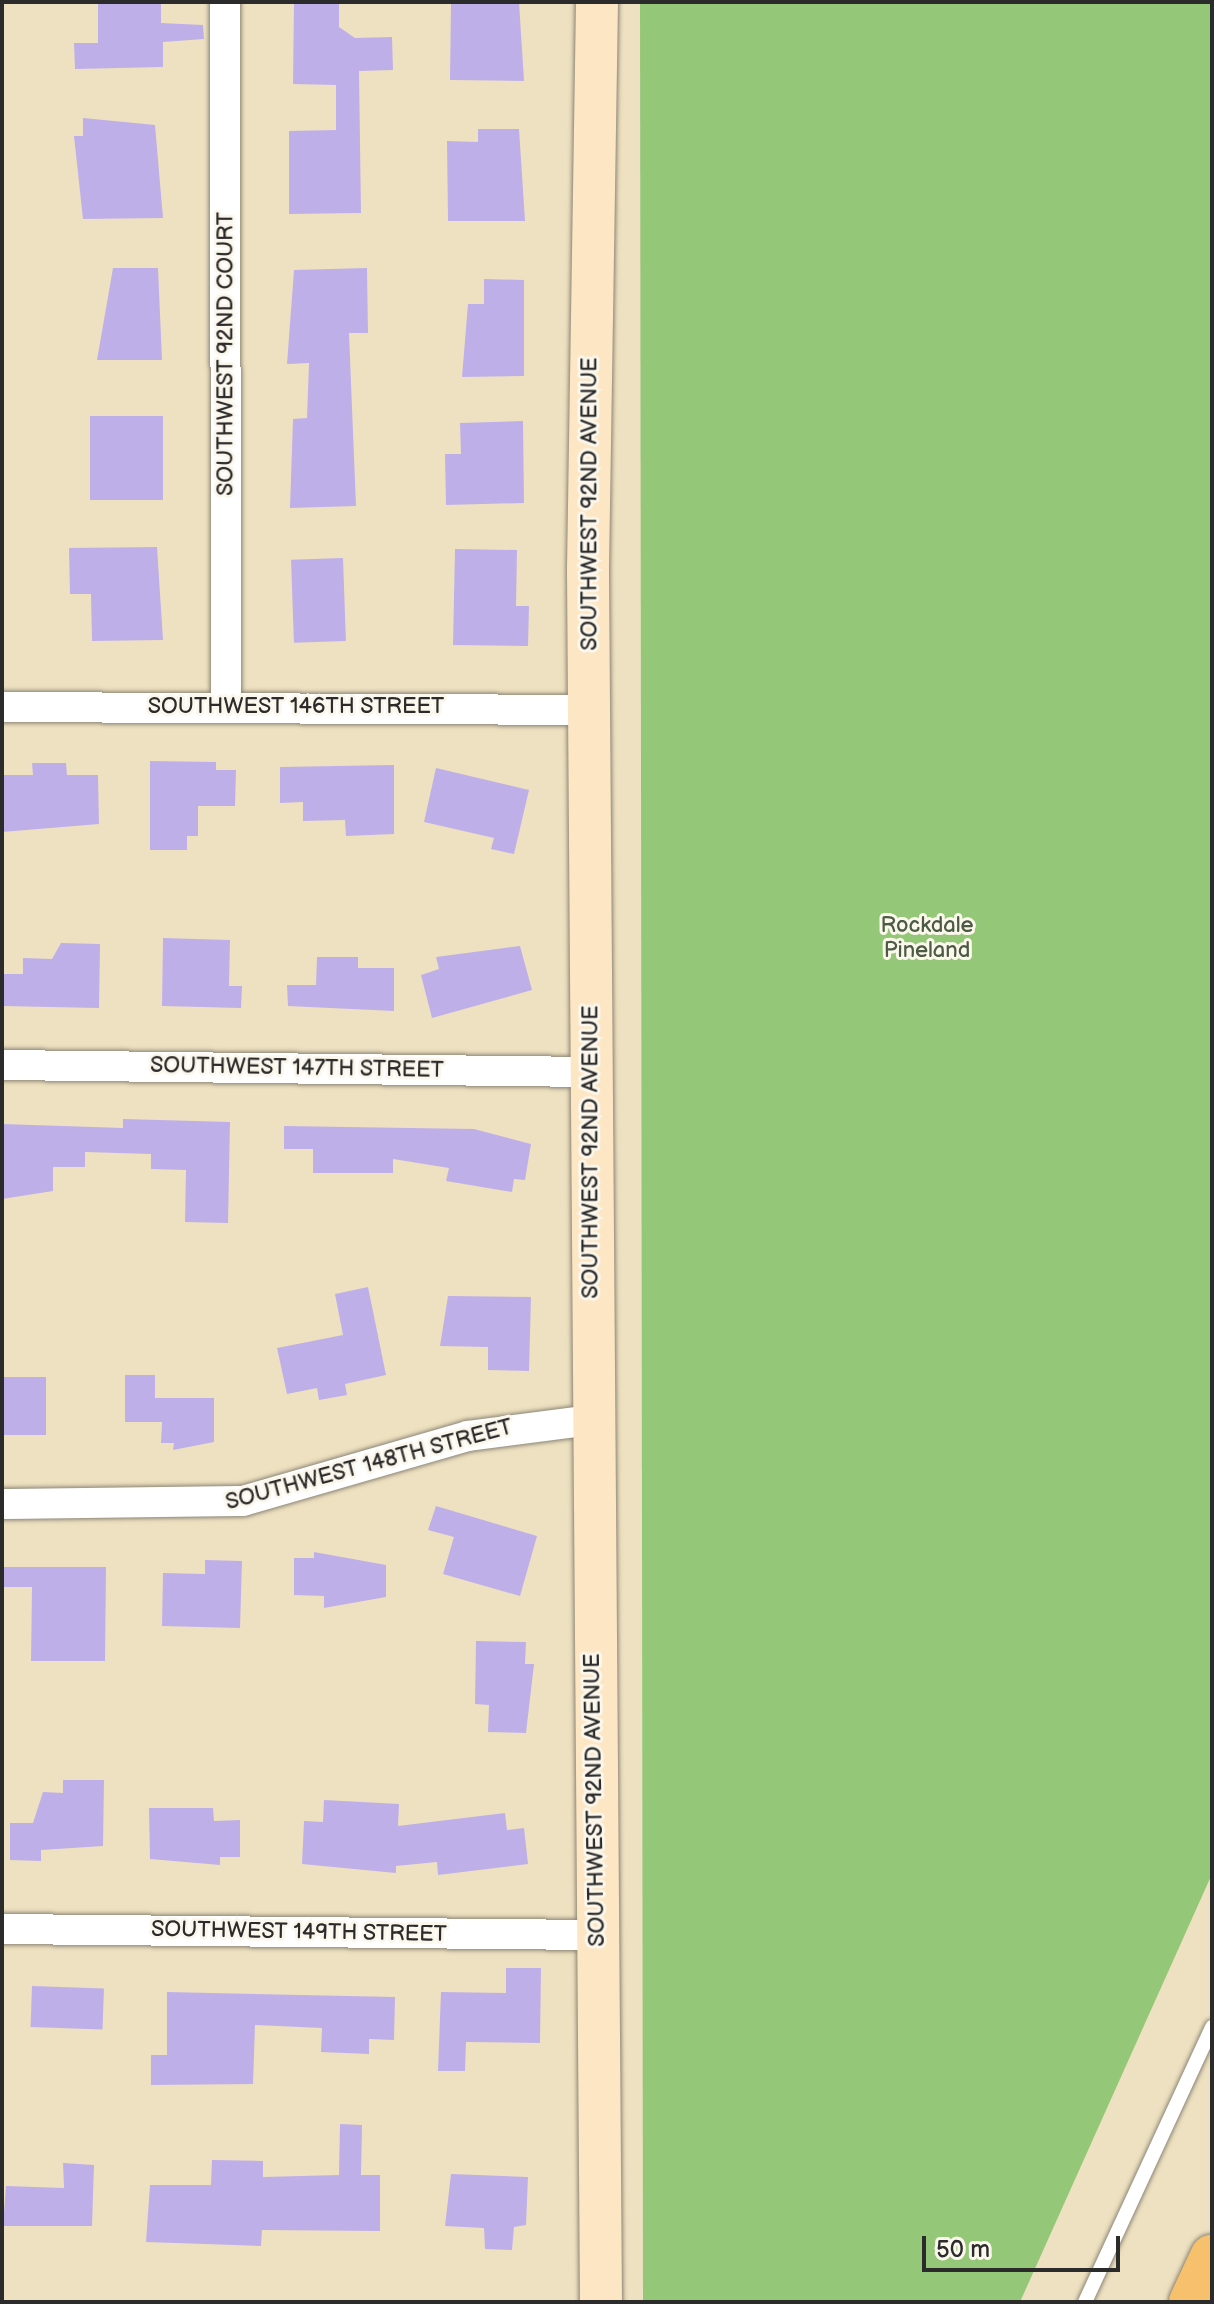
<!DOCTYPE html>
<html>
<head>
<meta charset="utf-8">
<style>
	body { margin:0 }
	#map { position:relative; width:1214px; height:2304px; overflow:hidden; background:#eee1c1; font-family:"Balsamiq Sans",sans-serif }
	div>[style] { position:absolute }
	.green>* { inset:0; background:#95c778 }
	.building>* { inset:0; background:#bfafe9; transform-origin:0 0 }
	.roads { filter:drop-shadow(0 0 2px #8c8676) drop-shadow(0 0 2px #8c8676) }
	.lane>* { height:14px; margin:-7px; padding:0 7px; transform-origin:7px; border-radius:7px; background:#fff }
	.street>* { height:30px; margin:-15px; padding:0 15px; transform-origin:15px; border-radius:15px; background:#fff }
	.secondary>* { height:42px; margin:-21px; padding:0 21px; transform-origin:21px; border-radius:21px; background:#fce6c4 }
	.highway>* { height:44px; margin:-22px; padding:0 22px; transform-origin:22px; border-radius:22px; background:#f7c06c }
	span { translate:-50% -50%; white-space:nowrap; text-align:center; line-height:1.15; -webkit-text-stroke:6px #fbf7ec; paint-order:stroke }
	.street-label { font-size:22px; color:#2b2b2b }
	.park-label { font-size:22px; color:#4b5a42 }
	.frame { position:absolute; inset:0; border:4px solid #2b2b2b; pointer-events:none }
	.scale { position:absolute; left:922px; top:2236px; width:198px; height:36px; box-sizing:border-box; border:4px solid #2b2b2b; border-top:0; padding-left:10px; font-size:24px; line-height:28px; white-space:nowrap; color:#2b2b2b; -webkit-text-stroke:6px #fbf7ec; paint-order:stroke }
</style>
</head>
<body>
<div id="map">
	<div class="green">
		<i style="clip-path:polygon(640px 2px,1212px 2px,1212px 1874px,1020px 2302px,643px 2302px)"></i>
	</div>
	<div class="building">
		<i style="clip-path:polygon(98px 2px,161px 2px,161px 23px,203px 25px,204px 39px,163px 42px,163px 67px,75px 69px,74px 43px,98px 43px)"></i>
		<i style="clip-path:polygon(294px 2px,339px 2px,339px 27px,355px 38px,392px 37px,393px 70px,359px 71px,361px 213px,289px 214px,289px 131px,336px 130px,336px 85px,293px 84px)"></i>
		<i style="clip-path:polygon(467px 2px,519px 2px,524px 81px,450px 80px,451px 4px)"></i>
		<i style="clip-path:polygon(83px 118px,155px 125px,163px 218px,83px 219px,74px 136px,83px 136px)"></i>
		<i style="clip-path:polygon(478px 129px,519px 129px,525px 221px,448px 221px,447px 141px,478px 142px)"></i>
		<i style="clip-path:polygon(113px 268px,158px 268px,162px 360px,97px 360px)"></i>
		<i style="clip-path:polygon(367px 268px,368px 333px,349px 333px,356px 506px,290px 508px,293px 419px,307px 418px,309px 363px,287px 364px,294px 270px)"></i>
		<i style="clip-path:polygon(484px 279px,524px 280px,524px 376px,462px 377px,468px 304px,484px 304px)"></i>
		<i style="left:90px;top:416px;width:73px;height:84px"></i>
		<i style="clip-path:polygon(523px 421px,524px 503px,446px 505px,445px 454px,461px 454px,460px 423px)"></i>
		<i style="clip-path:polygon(157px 547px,163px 640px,92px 641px,91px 594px,70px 594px,69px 548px)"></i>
		<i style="clip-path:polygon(455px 549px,517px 550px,516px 606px,529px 606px,528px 646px,453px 645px)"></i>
		<i style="left:343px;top:558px;width:83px;height:52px;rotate:88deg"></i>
		<i style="clip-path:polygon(150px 761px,216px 762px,216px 770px,236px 770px,235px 806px,198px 806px,198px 836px,187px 836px,187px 850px,150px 850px)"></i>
		<i style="clip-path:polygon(32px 763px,66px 763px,67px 775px,98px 775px,99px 824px,2px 832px,2px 775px,33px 775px)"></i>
		<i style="clip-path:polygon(394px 765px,394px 834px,346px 836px,345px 820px,303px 821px,303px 802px,280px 803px,280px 767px)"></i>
		<i style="clip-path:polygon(436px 768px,529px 790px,514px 854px,491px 849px,494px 838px,424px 822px)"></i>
		<i style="clip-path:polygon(163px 938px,230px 940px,229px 986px,242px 986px,241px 1008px,162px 1006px)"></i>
		<i style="clip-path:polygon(61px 943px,100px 944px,99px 1008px,2px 1006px,2px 974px,23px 974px,23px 958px,52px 959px)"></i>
		<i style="clip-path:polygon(520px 946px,532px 990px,432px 1018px,421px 975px,439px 969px,436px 957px)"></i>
		<i style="clip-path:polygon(317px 957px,358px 957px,358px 968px,394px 968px,394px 1011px,288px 1006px,287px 985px,316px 985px)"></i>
		<i style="clip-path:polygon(123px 1119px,230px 1122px,228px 1223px,185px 1222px,186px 1170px,151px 1169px,151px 1154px,85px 1152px,85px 1167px,53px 1167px,53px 1191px,2px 1199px,2px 1124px,123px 1128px)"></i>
		<i style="clip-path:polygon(284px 1126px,474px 1129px,531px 1144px,525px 1180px,514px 1179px,512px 1192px,446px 1181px,449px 1168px,393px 1159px,393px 1173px,313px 1173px,313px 1149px,284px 1149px)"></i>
		<i style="clip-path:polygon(368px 1287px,386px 1375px,345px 1384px,347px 1395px,319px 1400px,317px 1388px,287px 1394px,277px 1348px,343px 1335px,335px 1294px)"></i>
		<i style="clip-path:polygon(448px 1296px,531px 1297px,529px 1371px,488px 1370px,488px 1347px,440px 1346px)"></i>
		<i style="clip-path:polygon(125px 1375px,155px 1375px,155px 1398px,214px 1398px,214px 1442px,173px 1450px,174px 1443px,161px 1443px,162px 1422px,125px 1422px)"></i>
		<i style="left:2px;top:1377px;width:44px;height:58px"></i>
		<i style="clip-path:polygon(436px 1506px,537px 1536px,520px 1596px,443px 1574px,454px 1537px,428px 1530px)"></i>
		<i style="clip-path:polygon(314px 1552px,386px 1565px,386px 1597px,324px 1608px,324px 1596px,294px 1595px,294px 1558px,314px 1558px)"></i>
		<i style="clip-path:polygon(205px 1560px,242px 1561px,240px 1628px,162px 1626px,163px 1573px,205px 1574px)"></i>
		<i style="clip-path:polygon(3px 1567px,106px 1567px,105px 1661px,31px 1661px,32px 1587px,4px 1587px)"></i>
		<i style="clip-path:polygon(476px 1641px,526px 1642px,525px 1664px,534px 1664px,526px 1733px,488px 1732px,489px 1705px,475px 1704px)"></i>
		<i style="clip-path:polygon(63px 1780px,104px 1780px,103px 1846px,41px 1850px,41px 1861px,10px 1860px,10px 1823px,33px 1823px,43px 1792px,63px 1793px)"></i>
		<i style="clip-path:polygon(324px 1800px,399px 1804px,398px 1826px,505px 1813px,507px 1830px,524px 1828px,528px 1864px,438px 1875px,437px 1862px,396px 1866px,396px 1873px,302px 1864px,304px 1821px,323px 1822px)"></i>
		<i style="clip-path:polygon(149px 1808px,213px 1808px,214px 1821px,240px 1820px,240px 1857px,220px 1857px,220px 1865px,150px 1859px)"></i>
		<i style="clip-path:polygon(506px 1968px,541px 1968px,540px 2043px,466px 2042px,465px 2071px,438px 2071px,441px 1992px,506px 1993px)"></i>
		<i style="left:32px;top:1986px;width:72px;height:41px;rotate:2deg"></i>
		<i style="clip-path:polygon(167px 1992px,395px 1997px,394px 2040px,369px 2039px,369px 2054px,321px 2052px,322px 2028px,255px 2025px,253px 2084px,151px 2085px,151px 2055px,167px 2055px)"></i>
		<i style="clip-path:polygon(340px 2124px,362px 2125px,361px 2175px,380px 2175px,380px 2231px,262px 2230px,261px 2246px,146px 2242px,150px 2185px,211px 2185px,212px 2160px,263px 2161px,263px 2177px,339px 2175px)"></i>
		<i style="clip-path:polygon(63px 2163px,94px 2165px,92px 2226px,3px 2226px,6px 2186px,64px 2188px)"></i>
		<i style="clip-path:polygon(451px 2174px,528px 2177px,526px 2225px,514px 2227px,512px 2250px,485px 2249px,484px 2228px,445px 2226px)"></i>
	</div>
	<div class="roads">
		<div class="lane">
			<i style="left:1085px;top:2302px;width:303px;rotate:-65.2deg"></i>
		</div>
		<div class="street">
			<i style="left:225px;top:2px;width:703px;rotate:89.92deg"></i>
			<i style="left:2px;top:707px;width:588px;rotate:0.29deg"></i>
			<i style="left:2px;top:1065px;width:589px;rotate:0.68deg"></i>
			<i style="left:2px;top:1504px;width:241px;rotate:-0.7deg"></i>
			<i style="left:243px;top:1501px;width:234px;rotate:-16.1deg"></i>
			<i style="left:468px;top:1436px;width:124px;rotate:-7.4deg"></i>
			<i style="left:2px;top:1929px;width:594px;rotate:0.58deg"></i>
		</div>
		<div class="secondary">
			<i style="left:597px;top:2px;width:569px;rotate:90.91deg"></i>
			<i style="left:588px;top:571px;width:1731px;rotate:89.57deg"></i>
		</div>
		<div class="highway">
			<i style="left:1191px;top:2302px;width:50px;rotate:-65deg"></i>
		</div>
	</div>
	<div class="street-label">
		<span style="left:226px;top:354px;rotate:-90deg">SOUTHWEST 92ND COURT</span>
		<span style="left:590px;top:504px;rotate:-90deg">SOUTHWEST 92ND AVENUE</span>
		<span style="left:296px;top:707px">SOUTHWEST 146TH STREET</span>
		<span style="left:297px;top:1068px;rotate:1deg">SOUTHWEST 147TH STREET</span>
		<span style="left:591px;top:1152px;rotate:-90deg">SOUTHWEST 92ND AVENUE</span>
		<span style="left:369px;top:1465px;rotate:-15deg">SOUTHWEST 148TH STREET</span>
		<span style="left:595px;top:1800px;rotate:-91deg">SOUTHWEST 92ND AVENUE</span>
		<span style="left:299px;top:1932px;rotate:1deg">SOUTHWEST 149TH STREET</span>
	</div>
	<div class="park-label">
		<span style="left:927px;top:938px">Rockdale<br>Pineland</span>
	</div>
	<div class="frame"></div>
	<div class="scale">50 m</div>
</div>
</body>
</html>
